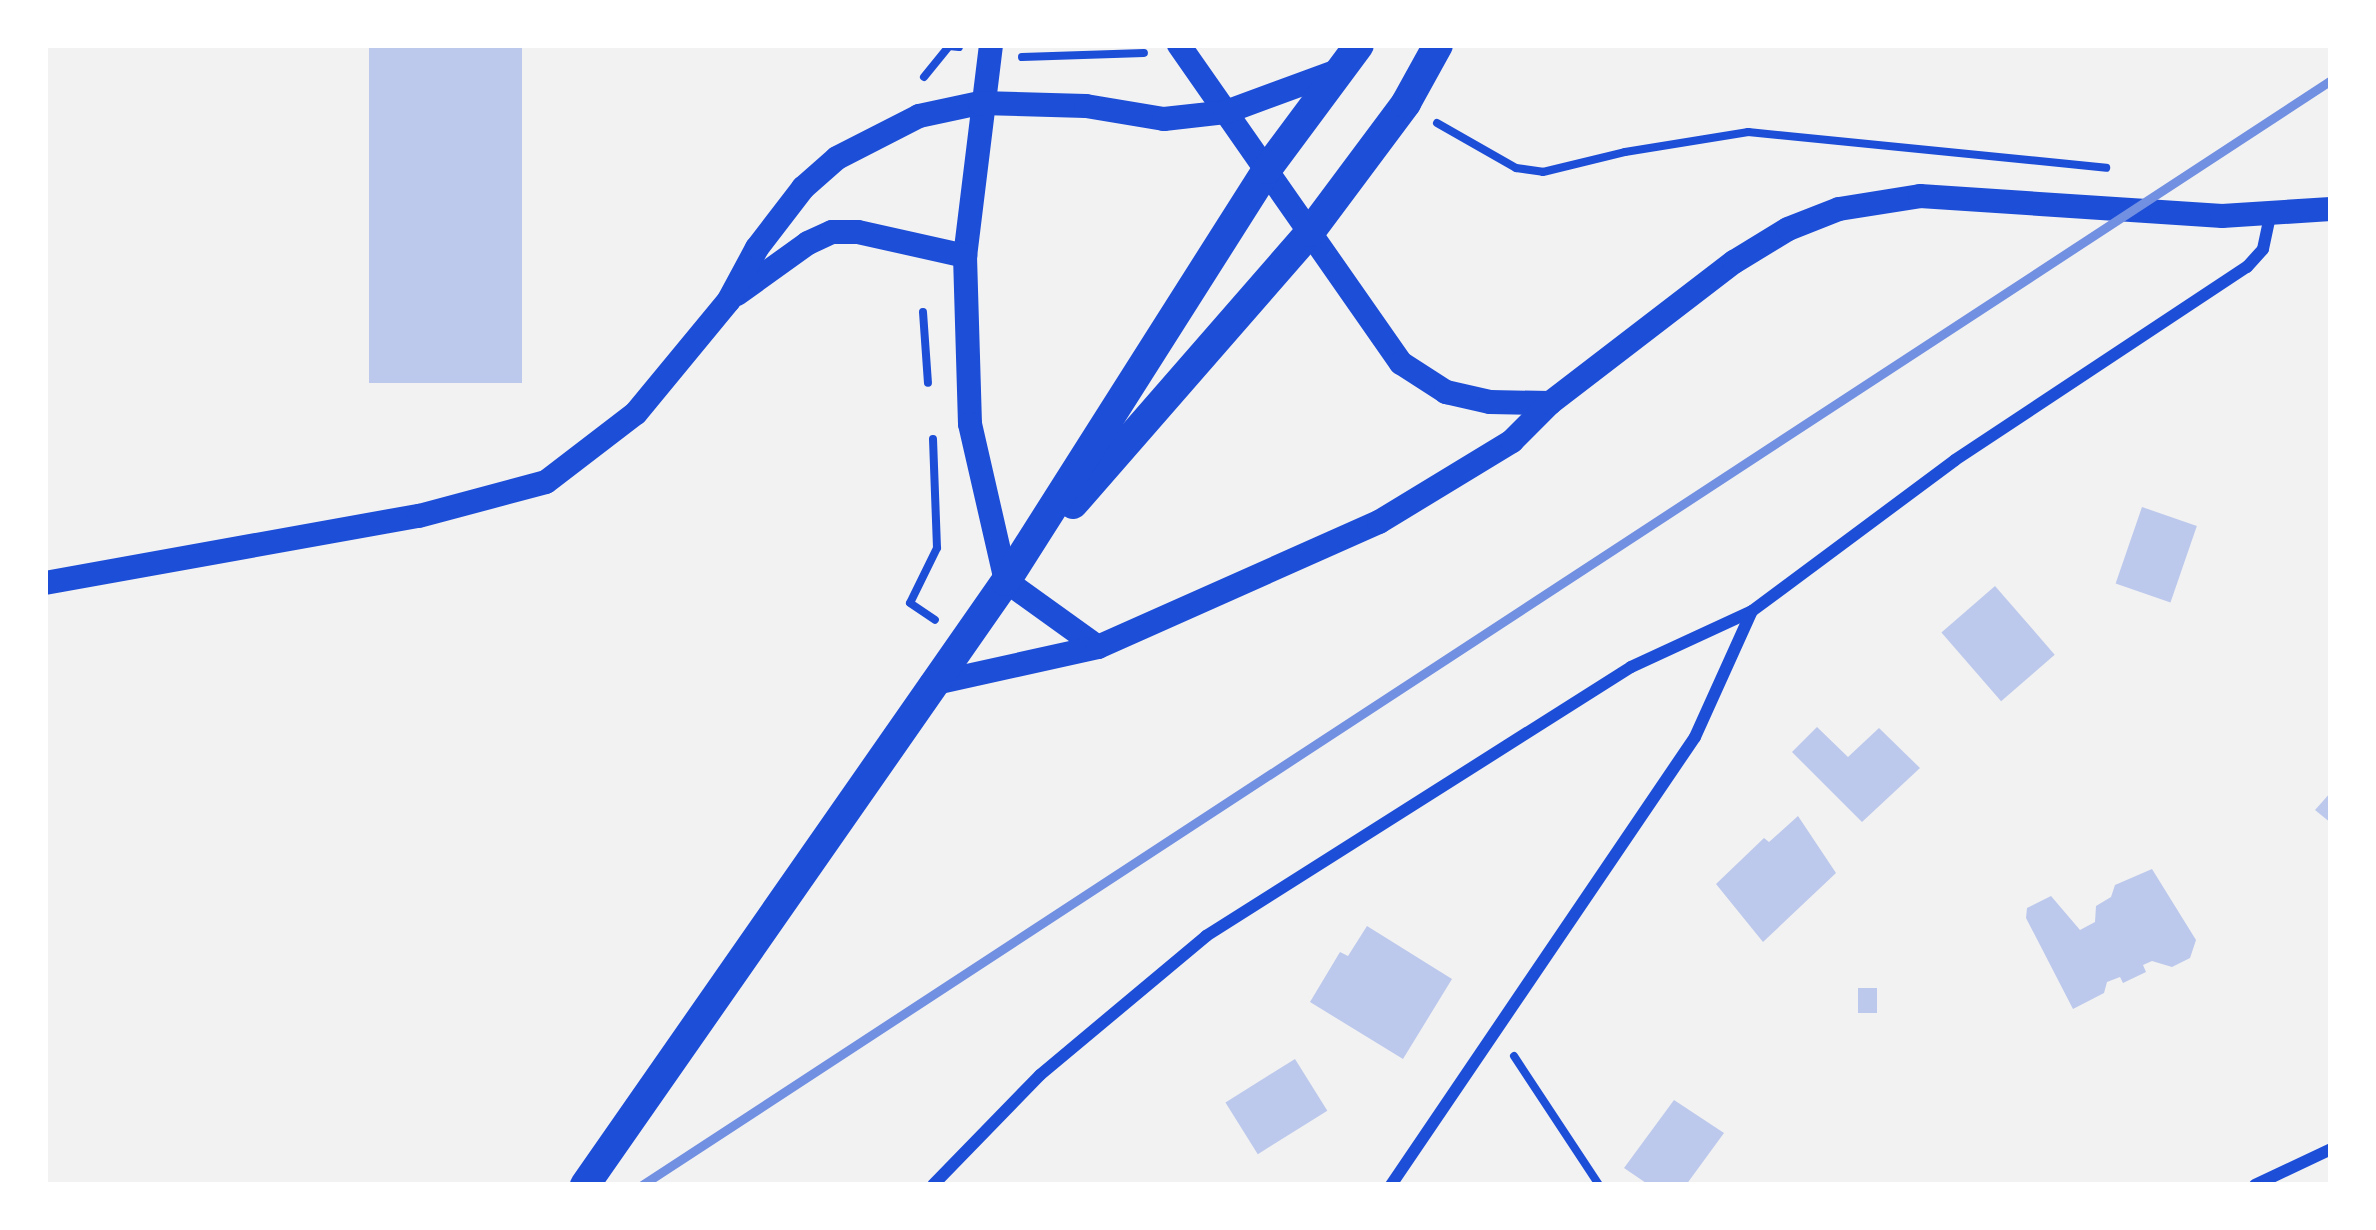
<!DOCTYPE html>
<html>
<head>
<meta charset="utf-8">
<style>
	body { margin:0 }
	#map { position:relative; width:2376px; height:1230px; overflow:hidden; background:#f2f2f2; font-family:"PT Sans Narrow",sans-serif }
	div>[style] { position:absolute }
	.building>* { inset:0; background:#bdc9ec; transform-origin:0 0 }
	.path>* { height:8px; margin:-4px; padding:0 4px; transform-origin:4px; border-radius:4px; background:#1d4ed8 }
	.minor>* { height:12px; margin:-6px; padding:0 6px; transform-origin:6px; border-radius:6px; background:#1d4ed8 }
	.secondary>* { height:24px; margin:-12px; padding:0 12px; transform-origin:12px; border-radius:12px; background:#1d4ed8 }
	.primary>* { height:30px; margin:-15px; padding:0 15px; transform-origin:15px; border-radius:15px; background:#1d4ed8 }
	.rail>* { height:9px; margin:-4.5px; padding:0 4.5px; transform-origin:4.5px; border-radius:4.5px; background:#7290e2 }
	span { translate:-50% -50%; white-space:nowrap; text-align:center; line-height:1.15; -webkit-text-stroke:9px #fff; paint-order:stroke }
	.frame { position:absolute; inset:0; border:48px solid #fff; pointer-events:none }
</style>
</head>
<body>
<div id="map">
	<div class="building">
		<i style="left:369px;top:45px;width:153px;height:338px"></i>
		<i style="left:2142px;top:507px;width:58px;height:81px;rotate:19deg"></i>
		<i style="left:1995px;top:586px;width:91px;height:71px;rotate:49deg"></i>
		<i style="clip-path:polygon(1817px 727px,1848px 757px,1879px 728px,1920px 768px,1862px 822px,1792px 752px)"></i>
		<i style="clip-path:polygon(2331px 792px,2331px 823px,2315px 810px)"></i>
		<i style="clip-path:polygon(1798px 816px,1836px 873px,1763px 942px,1716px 884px,1764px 838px,1769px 842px)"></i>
		<i style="clip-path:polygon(2152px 869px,2196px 940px,2190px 958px,2172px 967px,2152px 961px,2143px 965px,2146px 972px,2123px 983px,2120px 977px,2107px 982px,2104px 993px,2073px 1009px,2026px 918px,2027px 908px,2051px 896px,2080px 930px,2095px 922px,2096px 906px,2111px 897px,2115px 885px)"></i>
		<i style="clip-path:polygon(1367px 926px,1452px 979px,1403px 1059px,1310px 1002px,1340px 952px,1348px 956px)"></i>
		<i style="left:1858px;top:988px;width:19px;height:25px"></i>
		<i style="left:1295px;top:1059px;width:61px;height:82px;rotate:58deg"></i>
		<i style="clip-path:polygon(1674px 1100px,1724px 1133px,1686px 1185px,1649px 1185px,1624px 1168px)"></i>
	</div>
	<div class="path">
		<i style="left:1022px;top:57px;width:122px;rotate:-1.9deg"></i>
		<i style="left:924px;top:77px;width:40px;rotate:-51deg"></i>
		<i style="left:949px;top:46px;width:10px;rotate:6deg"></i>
		<i style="left:1437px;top:123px;width:91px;rotate:29.7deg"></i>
		<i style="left:1516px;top:168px;width:27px;rotate:8deg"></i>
		<i style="left:1543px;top:172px;width:84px;rotate:-13.7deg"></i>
		<i style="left:1625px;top:152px;width:125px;rotate:-9.2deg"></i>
		<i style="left:1748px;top:132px;width:360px;rotate:5.7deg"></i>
		<i style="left:923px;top:312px;width:71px;rotate:86deg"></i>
		<i style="left:933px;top:439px;width:109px;rotate:87.9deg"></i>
		<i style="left:937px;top:548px;width:61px;rotate:116.1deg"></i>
		<i style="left:910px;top:603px;width:30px;rotate:34deg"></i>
		<i style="left:1514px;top:1056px;width:154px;rotate:56.6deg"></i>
	</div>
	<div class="minor">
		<i style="left:933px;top:1185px;width:153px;rotate:-45.8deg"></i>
		<i style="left:1040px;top:1075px;width:217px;rotate:-39.9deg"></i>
		<i style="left:1206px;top:936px;width:503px;rotate:-32.33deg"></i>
		<i style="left:1631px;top:667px;width:133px;rotate:-24.8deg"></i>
		<i style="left:1391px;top:1185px;width:541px;rotate:-55.84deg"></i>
		<i style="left:1695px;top:737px;width:138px;rotate:-65.7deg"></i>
		<i style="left:1752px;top:611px;width:253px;rotate:-36.6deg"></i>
		<i style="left:1955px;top:460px;width:350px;rotate:-33.5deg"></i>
		<i style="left:2247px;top:267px;width:24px;rotate:-48deg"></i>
		<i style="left:2263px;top:249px;width:33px;rotate:-78deg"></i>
		<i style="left:2255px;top:1185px;width:84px;rotate:-25.3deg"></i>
	</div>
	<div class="secondary">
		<i style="left:991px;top:45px;width:213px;rotate:97deg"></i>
		<i style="left:965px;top:256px;width:168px;rotate:88.3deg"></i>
		<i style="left:970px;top:424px;width:161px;rotate:77.1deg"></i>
		<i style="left:1006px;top:581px;width:113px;rotate:35.7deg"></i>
		<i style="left:1179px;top:45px;width:388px;rotate:55.1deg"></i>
		<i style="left:1401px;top:363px;width:54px;rotate:32.8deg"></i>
		<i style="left:1446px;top:392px;width:45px;rotate:12.8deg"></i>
		<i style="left:1490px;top:402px;width:60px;rotate:1deg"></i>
		<i style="left:737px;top:294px;width:87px;rotate:-35.7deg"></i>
		<i style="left:808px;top:243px;width:26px;rotate:-25deg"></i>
		<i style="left:832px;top:232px;width:26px"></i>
		<i style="left:858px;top:232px;width:110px;rotate:12.6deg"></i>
		<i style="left:45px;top:583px;width:380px;rotate:-10.2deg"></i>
		<i style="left:419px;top:516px;width:131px;rotate:-15deg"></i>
		<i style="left:546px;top:482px;width:113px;rotate:-37.5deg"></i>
		<i style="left:636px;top:413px;width:146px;rotate:-50.5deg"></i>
		<i style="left:729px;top:300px;width:59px;rotate:-61.7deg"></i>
		<i style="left:757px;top:248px;width:76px;rotate:-52.5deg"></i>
		<i style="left:803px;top:188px;width:45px;rotate:-41.4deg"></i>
		<i style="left:837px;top:158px;width:92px;rotate:-27.1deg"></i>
		<i style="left:919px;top:116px;width:62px;rotate:-12deg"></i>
		<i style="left:980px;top:103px;width:106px;rotate:1.6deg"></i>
		<i style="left:1086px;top:106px;width:79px;rotate:9.5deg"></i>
		<i style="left:1164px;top:119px;width:62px;rotate:-6.4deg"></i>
		<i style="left:1226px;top:112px;width:121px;rotate:-20.2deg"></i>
		<i style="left:931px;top:684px;width:171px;rotate:-12.5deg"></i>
		<i style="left:1098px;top:647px;width:308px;rotate:-24deg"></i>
		<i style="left:1379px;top:522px;width:156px;rotate:-31.3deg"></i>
		<i style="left:1512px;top:441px;width:54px;rotate:-45deg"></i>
		<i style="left:1550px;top:403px;width:232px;rotate:-37.5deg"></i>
		<i style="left:1734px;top:262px;width:63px;rotate:-31.4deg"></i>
		<i style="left:1788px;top:229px;width:55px;rotate:-21.4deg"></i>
		<i style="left:1839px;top:209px;width:82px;rotate:-9.1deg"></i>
		<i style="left:1920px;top:196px;width:303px;rotate:3.8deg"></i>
		<i style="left:2222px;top:216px;width:109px;rotate:-3.7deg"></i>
	</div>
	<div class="primary">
		<i style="left:1073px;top:504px;width:361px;rotate:-48.9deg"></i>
		<i style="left:1310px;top:232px;width:161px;rotate:-53.3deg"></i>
		<i style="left:1406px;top:103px;width:66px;rotate:-61.1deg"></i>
		<i style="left:585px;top:1185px;width:736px;rotate:-55.12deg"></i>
		<i style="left:1006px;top:581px;width:488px;rotate:-57.6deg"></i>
		<i style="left:1267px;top:169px;width:154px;rotate:-53.4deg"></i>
	</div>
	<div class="rail">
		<i style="left:642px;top:1185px;width:2018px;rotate:-33.19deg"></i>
	</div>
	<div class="frame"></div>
</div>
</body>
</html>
